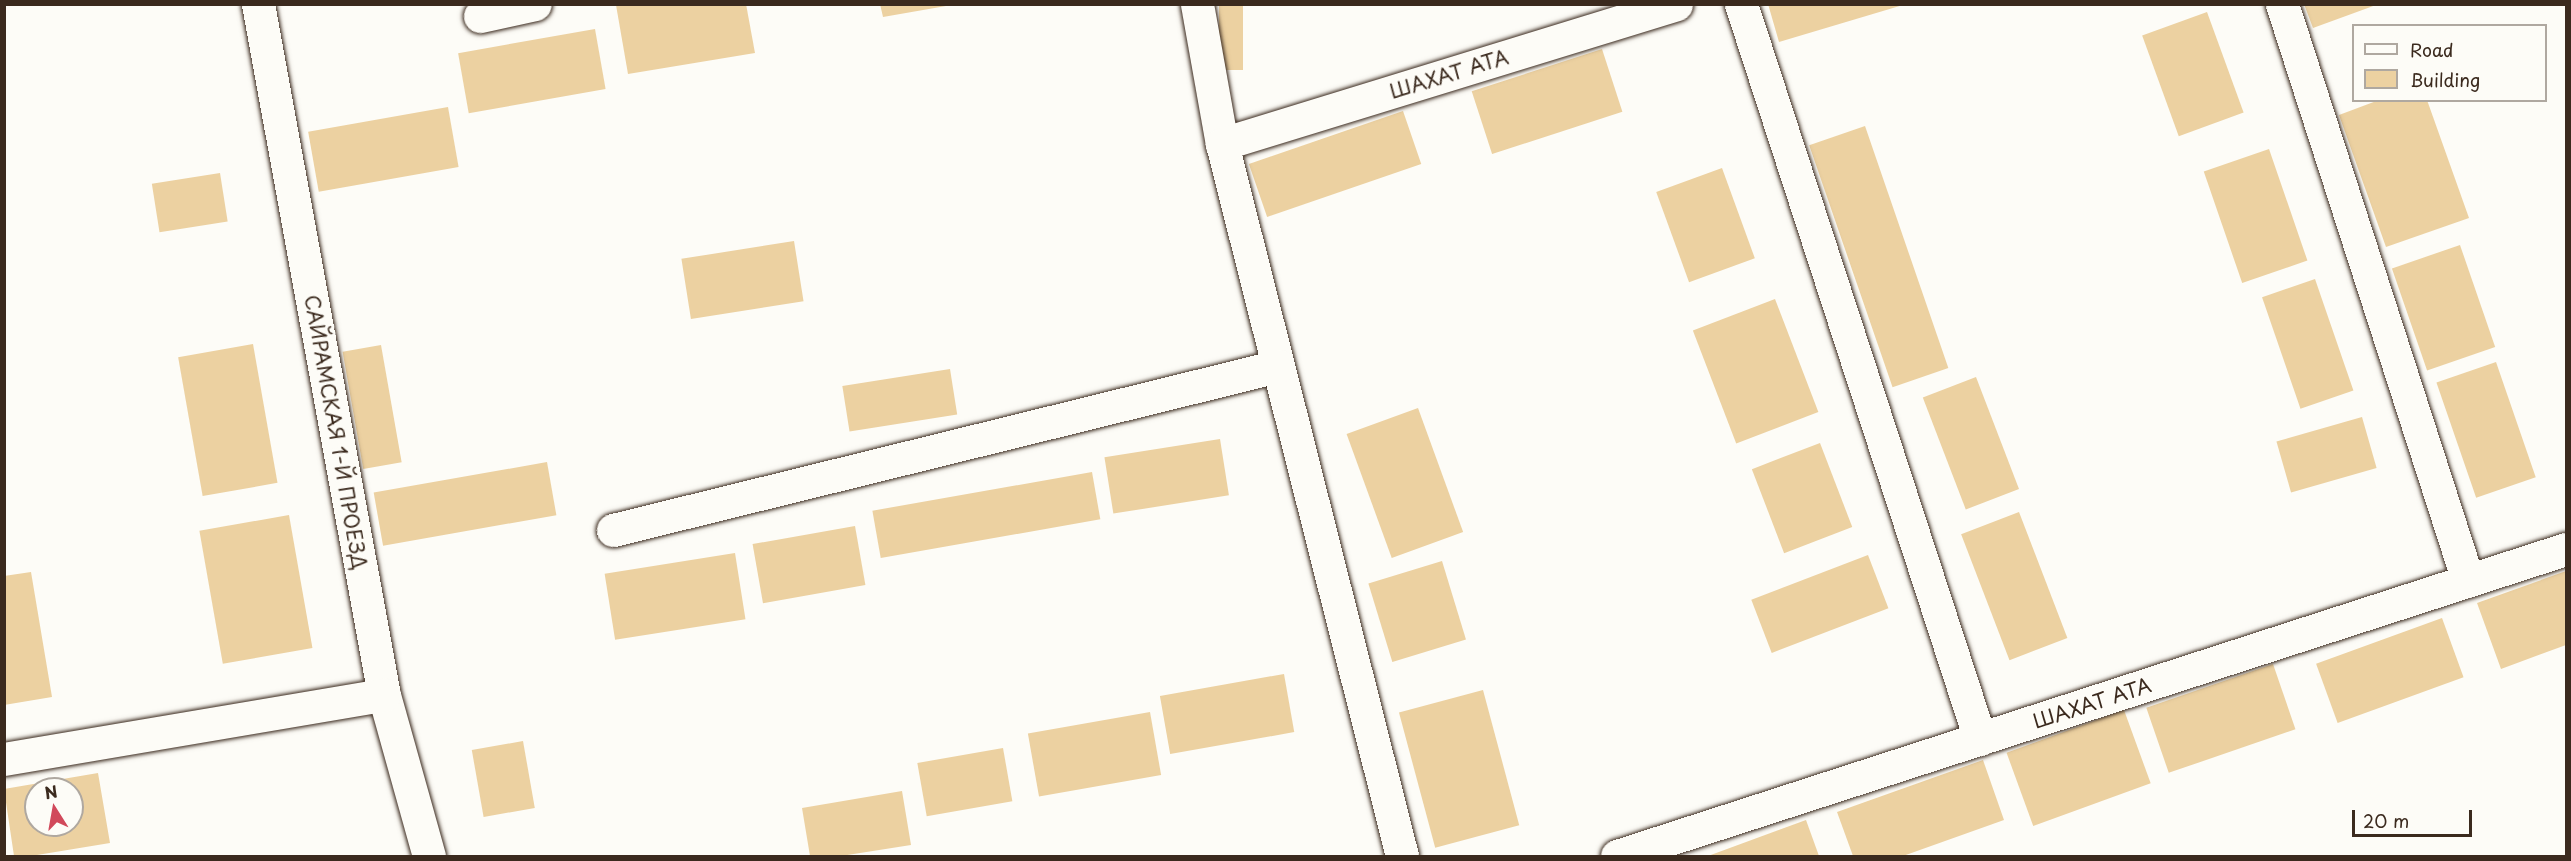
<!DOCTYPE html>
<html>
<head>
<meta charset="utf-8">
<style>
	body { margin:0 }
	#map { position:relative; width:2571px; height:861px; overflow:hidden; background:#fdfcf7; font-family:"Playpen Sans",sans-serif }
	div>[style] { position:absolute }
	.building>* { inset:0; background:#ecd1a1; transform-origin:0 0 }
	.roads { filter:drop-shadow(0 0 2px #3b2a1e) drop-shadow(0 0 2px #3b2a1e) }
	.minor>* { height:33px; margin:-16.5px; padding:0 16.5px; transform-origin:16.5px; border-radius:16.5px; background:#fdfcf7 }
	span { translate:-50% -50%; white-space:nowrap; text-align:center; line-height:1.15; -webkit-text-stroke:6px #fdfcf7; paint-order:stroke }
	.street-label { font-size:20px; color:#3b2a1e }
	.frame { position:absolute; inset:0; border:6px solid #3b2a1e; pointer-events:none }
	.legend { position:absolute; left:2352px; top:24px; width:195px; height:78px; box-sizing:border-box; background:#fdfcf7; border:2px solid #afa8a0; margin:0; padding:8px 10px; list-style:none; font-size:18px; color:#3b2a1e }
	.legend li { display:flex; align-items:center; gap:12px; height:30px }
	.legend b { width:30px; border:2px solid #afa8a0 }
	.north { position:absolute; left:24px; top:777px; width:60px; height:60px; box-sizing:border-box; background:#fdfcf7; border:2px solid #afa8a0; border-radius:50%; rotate:349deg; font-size:16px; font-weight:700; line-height:24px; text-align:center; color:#3b2a1e }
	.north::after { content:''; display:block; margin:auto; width:21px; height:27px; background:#d1495b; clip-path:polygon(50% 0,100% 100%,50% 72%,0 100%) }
	.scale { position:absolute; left:2352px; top:810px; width:120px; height:27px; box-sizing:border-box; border:3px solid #3b2a1e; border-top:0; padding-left:8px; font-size:18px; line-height:21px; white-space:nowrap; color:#3b2a1e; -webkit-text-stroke:4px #fdfcf7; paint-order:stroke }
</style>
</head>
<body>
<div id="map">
	<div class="building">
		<i style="clip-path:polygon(746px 4px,755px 53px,628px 74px,616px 5px)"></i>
		<i style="clip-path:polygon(880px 4px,946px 4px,946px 6px,883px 17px)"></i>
		<i style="left:1219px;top:4px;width:24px;height:66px"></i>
		<i style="clip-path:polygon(1768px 4px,1903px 4px,1903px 5px,1779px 42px)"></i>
		<i style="clip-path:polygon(2304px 4px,2376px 4px,2376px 5px,2313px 28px)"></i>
		<i style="left:2207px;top:12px;width:107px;height:69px;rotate:70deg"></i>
		<i style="left:595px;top:29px;width:61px;height:139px;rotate:80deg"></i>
		<i style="left:1602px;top:49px;width:66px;height:137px;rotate:72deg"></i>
		<i style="clip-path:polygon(2379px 100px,2427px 100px,2469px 218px,2386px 247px,2339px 115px)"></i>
		<i style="left:448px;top:107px;width:61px;height:142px;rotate:80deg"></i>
		<i style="left:1403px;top:111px;width:56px;height:163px;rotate:71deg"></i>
		<i style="left:1865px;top:126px;width:256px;height:59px;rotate:71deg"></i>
		<i style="left:2269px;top:149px;width:118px;height:69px;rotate:71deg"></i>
		<i style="left:1722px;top:168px;width:96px;height:70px;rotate:70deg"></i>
		<i style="left:220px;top:173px;width:49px;height:69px;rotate:81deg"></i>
		<i style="left:794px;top:241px;width:61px;height:114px;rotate:81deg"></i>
		<i style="left:2460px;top:245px;width:108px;height:72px;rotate:71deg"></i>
		<i style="left:2315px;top:279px;width:118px;height:56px;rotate:71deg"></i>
		<i style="left:1775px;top:299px;width:121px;height:88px;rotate:69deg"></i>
		<i style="left:253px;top:344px;width:141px;height:76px;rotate:80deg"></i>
		<i style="left:381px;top:345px;width:119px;height:39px;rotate:80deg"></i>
		<i style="left:2496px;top:362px;width:122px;height:63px;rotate:71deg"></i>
		<i style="left:950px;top:369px;width:46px;height:109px;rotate:81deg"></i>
		<i style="left:1976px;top:377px;width:120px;height:57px;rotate:69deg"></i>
		<i style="left:1418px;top:408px;width:132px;height:76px;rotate:70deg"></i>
		<i style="left:2362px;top:417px;width:53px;height:89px;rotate:74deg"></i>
		<i style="left:1220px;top:439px;width:57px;height:117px;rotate:81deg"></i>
		<i style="left:1820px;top:443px;width:90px;height:73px;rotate:69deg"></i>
		<i style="left:547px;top:462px;width:54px;height:176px;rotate:80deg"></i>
		<i style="left:1092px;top:472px;width:48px;height:223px;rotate:80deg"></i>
		<i style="left:2019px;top:512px;width:135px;height:62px;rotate:69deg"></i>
		<i style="left:289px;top:515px;width:135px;height:91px;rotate:80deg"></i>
		<i style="left:855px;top:526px;width:60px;height:104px;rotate:80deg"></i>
		<i style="left:735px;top:553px;width:67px;height:132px;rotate:81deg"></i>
		<i style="left:1868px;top:555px;width:57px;height:125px;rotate:69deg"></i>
		<i style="left:1442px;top:561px;width:82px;height:77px;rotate:73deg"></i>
		<i style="clip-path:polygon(2566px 571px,2566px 645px,2501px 669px,2477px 603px)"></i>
		<i style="clip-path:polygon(31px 572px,52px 697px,4px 705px,4px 576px)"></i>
		<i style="left:2442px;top:618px;width:63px;height:134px;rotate:70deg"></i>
		<i style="left:2273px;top:664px;width:69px;height:134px;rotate:71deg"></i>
		<i style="left:1284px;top:674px;width:59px;height:126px;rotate:80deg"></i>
		<i style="left:1483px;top:690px;width:140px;height:87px;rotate:75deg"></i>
		<i style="left:2124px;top:710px;width:78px;height:125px;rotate:70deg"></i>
		<i style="left:1150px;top:712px;width:64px;height:124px;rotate:80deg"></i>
		<i style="left:523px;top:741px;width:68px;height:52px;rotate:80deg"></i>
		<i style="left:1003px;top:748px;width:54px;height:87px;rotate:80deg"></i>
		<i style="clip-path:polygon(1983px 760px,2004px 820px,1903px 856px,1853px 856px,1837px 812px)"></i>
		<i style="clip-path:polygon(evenodd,98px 773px,110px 843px,31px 856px,14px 856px,4px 789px,98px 773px,36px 789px,72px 789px,72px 825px,36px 825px,36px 789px)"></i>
		<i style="clip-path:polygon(902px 791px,911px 845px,841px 856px,810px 856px,802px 808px)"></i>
		<i style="clip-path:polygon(1806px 820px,1819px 856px,1708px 856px)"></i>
	</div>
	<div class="roads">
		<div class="minor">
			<i style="left:258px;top:4px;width:702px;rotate:79.67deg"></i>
			<i style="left:384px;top:695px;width:167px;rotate:74.4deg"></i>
			<i style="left:1197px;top:4px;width:142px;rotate:79.9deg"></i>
			<i style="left:1222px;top:144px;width:734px;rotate:75.81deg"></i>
			<i style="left:1741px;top:4px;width:773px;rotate:71.99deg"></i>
			<i style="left:2282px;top:4px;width:606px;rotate:72.13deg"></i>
			<i style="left:480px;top:16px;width:56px;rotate:-12.3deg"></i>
			<i style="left:1222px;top:144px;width:475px;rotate:-17.1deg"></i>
			<i style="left:613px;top:530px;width:685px;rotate:-13.85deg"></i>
			<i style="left:4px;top:759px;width:385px;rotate:-9.6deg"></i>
			<i style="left:1617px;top:856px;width:997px;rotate:-17.93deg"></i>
		</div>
	</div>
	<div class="street-label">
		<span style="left:1449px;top:74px;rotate:-17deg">ШАХАТ АТА</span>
		<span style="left:336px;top:432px;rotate:80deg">САЙРАМСКАЯ 1-Й ПРОЕЗД</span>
		<span style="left:2092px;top:703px;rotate:-18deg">ШАХАТ АТА</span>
	</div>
	<div class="frame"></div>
	<ul class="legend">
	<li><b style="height:8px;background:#fdfcf7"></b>Road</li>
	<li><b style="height:16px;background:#ecd1a1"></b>Building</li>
	</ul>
	<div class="north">N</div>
	<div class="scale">20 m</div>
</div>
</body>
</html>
